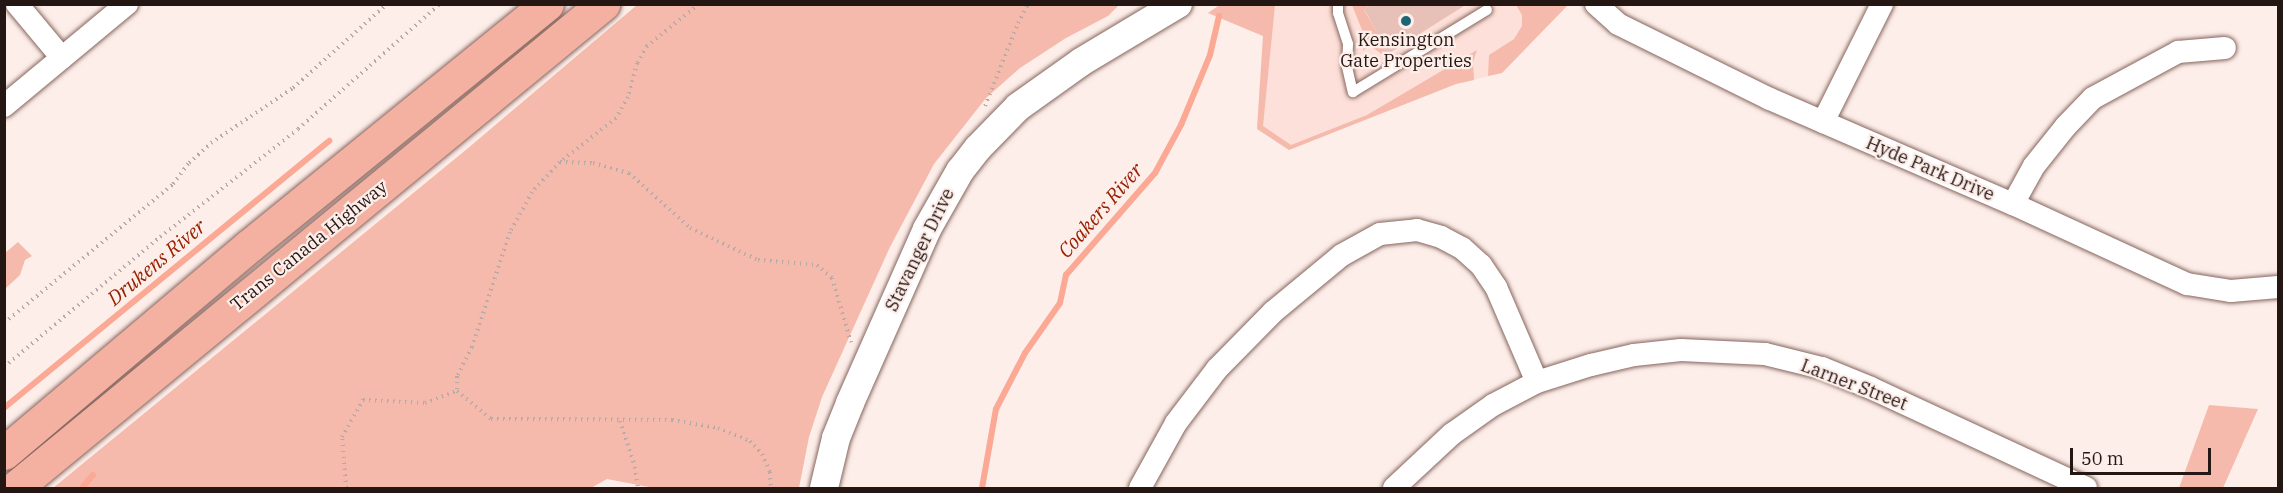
<!DOCTYPE html>
<html>
<head>
<meta charset="utf-8">
<style>
	body { margin:0 }
	#map { position:relative; width:2283px; height:493px; overflow:hidden; background:#fdeeea; font-family:"IBM Plex Serif",serif }
	div>[style] { position:absolute }
	.built>* { inset:0; background:#fde0d9 }
	.green>* { inset:0; background:#f5baac }
	.stream>* { height:6px; margin:-3px; padding:0 3px; transform-origin:3px; border-radius:3px; background:#fba895 }
	.building>* { inset:0; background:#e7c1b8 }
	.path>* { height:4px; margin-top:-2px; transform-origin:0; background:repeating-linear-gradient(90deg,#b9aaa7 0 1.5px,transparent 0 6px) }
	.roads { filter:drop-shadow(0 0 2px #86655d) drop-shadow(0 0 2px #86655d) }
	.service>* { height:10px; margin:-5px; padding:0 5px; transform-origin:5px; border-radius:5px; background:#fff }
	.minor>* { height:22px; margin:-11px; padding:0 11px; transform-origin:11px; border-radius:11px; background:#fff }
	.tertiary>* { height:28px; margin:-14px; padding:0 14px; transform-origin:14px; border-radius:14px; background:#fff }
	.motorway>* { height:33px; margin:-16.5px; padding:0 16.5px; transform-origin:16.5px; border-radius:16.5px; background:#f4b1a1 }
	.dots>* { width:16px; height:16px; translate:-50% -50%; box-sizing:border-box; border:3px solid #fdeeea; border-radius:50% }
	span { translate:-50% -50%; white-space:nowrap; text-align:center; line-height:1.15; -webkit-text-stroke:4.5px #fdeeea; paint-order:stroke }
	.poi-label { font-size:18px; color:#241613 }
	.street-label { font-size:18px; color:#241613 }
	.water-label { font-size:20px; color:#972001; font-style:italic }
	.frame { position:absolute; inset:0; border:6px solid #241613; pointer-events:none }
	.scale { position:absolute; left:2070px; top:448px; width:141px; height:27px; box-sizing:border-box; border:3px solid #241613; border-top:0; padding-left:8px; font-size:18px; line-height:21px; white-space:nowrap; color:#241613; -webkit-text-stroke:4px #fdeeea; paint-order:stroke }
</style>
</head>
<body>
<div id="map">
	<div class="built">
		<i style="clip-path:polygon(1221px 4px,1568px 5px,1502px 73px,1456px 84px,1289px 150px,1257px 129px,1263px 36px,1208px 13px)"></i>
	</div>
	<div class="green">
		<i style="clip-path:polygon(1221px 4px,1275px 5px,1263px 126px,1291px 145px,1367px 115px,1477px 50px,1473px 62px,1474px 80px,1456px 84px,1289px 150px,1257px 129px,1263px 36px,1208px 13px)"></i>
		<i style="clip-path:polygon(637px 5px,1119px 5px,1108px 16px,1066px 38px,1020px 68px,986px 98px,934px 164px,890px 247px,822px 397px,809px 437px,799px 488px,654px 488px,607px 479px,591px 488px,53px 488px,467px 149px)"></i>
		<i style="clip-path:polygon(1352px 5px,1366px 5px,1368px 7px,1364px 10px,1377px 32px,1378px 47px,1391px 52px,1386px 57px,1369px 45px,1363px 51px,1364px 35px)"></i>
		<i style="clip-path:polygon(1516px 5px,1568px 5px,1502px 73px,1488px 76px,1489px 55px,1514px 39px,1522px 26px,1522px 15px)"></i>
		<i style="clip-path:polygon(18px 242px,32px 256px,25px 260px,20px 275px,5px 289px,5px 253px)"></i>
		<i style="clip-path:polygon(2209px 405px,2258px 409px,2223px 488px,2179px 488px)"></i>
	</div>
	<div class="stream">
		<i style="left:4px;top:408px;width:421px;rotate:-39.4deg"></i>
		<i style="left:82px;top:488px;width:17px;rotate:-50deg"></i>
		<i style="left:982px;top:488px;width:80px;rotate:-80deg"></i>
		<i style="left:996px;top:409px;width:63px;rotate:-62.6deg"></i>
		<i style="left:1025px;top:353px;width:61px;rotate:-55deg"></i>
		<i style="left:1060px;top:303px;width:29px;rotate:-78deg"></i>
		<i style="left:1066px;top:275px;width:135px;rotate:-48.9deg"></i>
		<i style="left:1155px;top:173px;width:55px;rotate:-61.6deg"></i>
		<i style="left:1181px;top:125px;width:76px;rotate:-67.5deg"></i>
		<i style="left:1210px;top:55px;width:40px;rotate:-77deg"></i>
	</div>
	<div class="building">
		<i style="clip-path:polygon(1372px 4px,1467px 4px,1391px 52px,1378px 47px,1377px 32px,1364px 9px)"></i>
	</div>
	<div class="path">
		<i style="left:699px;top:4px;width:67px;rotate:141.1deg"></i>
		<i style="left:647px;top:46px;width:20px;rotate:120deg"></i>
		<i style="left:637px;top:63px;width:35px;rotate:105deg"></i>
		<i style="left:628px;top:97px;width:24px;rotate:120deg"></i>
		<i style="left:616px;top:118px;width:71px;rotate:141.8deg"></i>
		<i style="left:560px;top:162px;width:41px;rotate:133deg"></i>
		<i style="left:532px;top:192px;width:46px;rotate:118.8deg"></i>
		<i style="left:510px;top:232px;width:121px;rotate:108.3deg"></i>
		<i style="left:472px;top:347px;width:33px;rotate:117deg"></i>
		<i style="left:457px;top:376px;width:15px;rotate:90deg"></i>
		<i style="left:457px;top:391px;width:44px;rotate:39.5deg"></i>
		<i style="left:491px;top:419px;width:181px;rotate:0.3deg"></i>
		<i style="left:672px;top:420px;width:47px;rotate:9.9deg"></i>
		<i style="left:718px;top:428px;width:35px;rotate:22deg"></i>
		<i style="left:750px;top:441px;width:18px;rotate:47deg"></i>
		<i style="left:762px;top:454px;width:20px;rotate:66deg"></i>
		<i style="left:770px;top:472px;width:16px;rotate:86deg"></i>
		<i style="left:985px;top:106px;width:89px;rotate:-68.3deg"></i>
		<i style="left:1018px;top:23px;width:21px;rotate:-62deg"></i>
		<i style="left:560px;top:162px;width:33px;rotate:2deg"></i>
		<i style="left:593px;top:163px;width:37px;rotate:16deg"></i>
		<i style="left:629px;top:173px;width:82px;rotate:42deg"></i>
		<i style="left:690px;top:228px;width:75px;rotate:25.2deg"></i>
		<i style="left:758px;top:260px;width:59px;rotate:4.8deg"></i>
		<i style="left:817px;top:265px;width:20px;rotate:41deg"></i>
		<i style="left:832px;top:278px;width:67px;rotate:73.5deg"></i>
		<i style="left:4px;top:323px;width:219px;rotate:-39.4deg"></i>
		<i style="left:173px;top:184px;width:26px;rotate:-53deg"></i>
		<i style="left:189px;top:163px;width:30px;rotate:-42deg"></i>
		<i style="left:211px;top:143px;width:99px;rotate:-33.9deg"></i>
		<i style="left:293px;top:88px;width:126px;rotate:-41.8deg"></i>
		<i style="left:4px;top:367px;width:203px;rotate:-39.8deg"></i>
		<i style="left:160px;top:237px;width:175px;rotate:-38deg"></i>
		<i style="left:298px;top:129px;width:189px;rotate:-41.4deg"></i>
		<i style="left:620px;top:421px;width:48px;rotate:71.9deg"></i>
		<i style="left:635px;top:467px;width:21px;rotate:82deg"></i>
		<i style="left:346px;top:488px;width:51px;rotate:-94.5deg"></i>
		<i style="left:342px;top:437px;width:43px;rotate:-60.4deg"></i>
		<i style="left:363px;top:400px;width:62px;rotate:2.8deg"></i>
		<i style="left:425px;top:403px;width:34px;rotate:-21deg"></i>
	</div>
	<div class="roads">
		<div class="service">
			<i style="left:1338px;top:4px;width:9px;rotate:90deg"></i>
			<i style="left:1338px;top:13px;width:33px;rotate:72deg"></i>
			<i style="left:1348px;top:44px;width:23px;rotate:92deg"></i>
			<i style="left:1347px;top:67px;width:26px;rotate:77deg"></i>
			<i style="left:1353px;top:92px;width:157px;rotate:-31.5deg"></i>
		</div>
		<div class="minor">
			<i style="left:17px;top:4px;width:70px;rotate:50.2deg"></i>
			<i style="left:1596px;top:4px;width:30px;rotate:42deg"></i>
			<i style="left:1618px;top:24px;width:169px;rotate:26.3deg"></i>
			<i style="left:1770px;top:99px;width:265px;rotate:23.4deg"></i>
			<i style="left:2013px;top:204px;width:192px;rotate:24.7deg"></i>
			<i style="left:2187px;top:284px;width:45px;rotate:9deg"></i>
			<i style="left:2231px;top:291px;width:47px;rotate:-4.9deg"></i>
			<i style="left:4px;top:106px;width:160px;rotate:-39.7deg"></i>
			<i style="left:1823px;top:122px;width:132px;rotate:-63.4deg"></i>
			<i style="left:2013px;top:204px;width:43px;rotate:-61.1deg"></i>
			<i style="left:2034px;top:166px;width:51px;rotate:-51.3deg"></i>
			<i style="left:2066px;top:126px;width:39px;rotate:-46deg"></i>
			<i style="left:2093px;top:98px;width:97px;rotate:-28.4deg"></i>
			<i style="left:2178px;top:52px;width:47px;rotate:-4.9deg"></i>
			<i style="left:1140px;top:488px;width:74px;rotate:-61deg"></i>
			<i style="left:1176px;top:423px;width:68px;rotate:-52.8deg"></i>
			<i style="left:1217px;top:369px;width:80px;rotate:-45.5deg"></i>
			<i style="left:1273px;top:312px;width:89px;rotate:-39.6deg"></i>
			<i style="left:1342px;top:255px;width:43px;rotate:-28.9deg"></i>
			<i style="left:1380px;top:234px;width:37px;rotate:-6deg"></i>
			<i style="left:1417px;top:230px;width:25px;rotate:16deg"></i>
			<i style="left:1441px;top:237px;width:24px;rotate:28deg"></i>
			<i style="left:1462px;top:248px;width:25px;rotate:42deg"></i>
			<i style="left:1481px;top:265px;width:27px;rotate:56deg"></i>
			<i style="left:1496px;top:287px;width:103px;rotate:66.7deg"></i>
			<i style="left:1394px;top:488px;width:79px;rotate:-43deg"></i>
			<i style="left:1452px;top:434px;width:50px;rotate:-35.3deg"></i>
			<i style="left:1493px;top:405px;width:50px;rotate:-27.6deg"></i>
			<i style="left:1537px;top:382px;width:57px;rotate:-17.5deg"></i>
			<i style="left:1591px;top:365px;width:44px;rotate:-13.1deg"></i>
			<i style="left:1634px;top:355px;width:47px;rotate:-6.1deg"></i>
			<i style="left:1681px;top:350px;width:84px;rotate:2.7deg"></i>
			<i style="left:1765px;top:354px;width:59px;rotate:13.8deg"></i>
			<i style="left:1822px;top:368px;width:53px;rotate:22.2deg"></i>
			<i style="left:1871px;top:388px;width:237px;rotate:24.9deg"></i>
		</div>
		<div class="tertiary">
			<i style="left:824px;top:488px;width:51px;rotate:-76.5deg"></i>
			<i style="left:836px;top:438px;width:38px;rotate:-68deg"></i>
			<i style="left:850px;top:403px;width:190px;rotate:-66.1deg"></i>
			<i style="left:927px;top:229px;width:67px;rotate:-60.4deg"></i>
			<i style="left:960px;top:171px;width:29px;rotate:-52deg"></i>
			<i style="left:978px;top:148px;width:57px;rotate:-45.7deg"></i>
			<i style="left:1018px;top:107px;width:77px;rotate:-35.5deg"></i>
			<i style="left:1081px;top:62px;width:113px;rotate:-30.9deg"></i>
		</div>
		<div class="motorway">
			<i style="left:4px;top:453px;width:321px;rotate:-40.2deg"></i>
			<i style="left:249px;top:246px;width:384px;rotate:-39.1deg"></i>
			<i style="left:15px;top:488px;width:762px;rotate:-39.46deg"></i>
		</div>
	</div>
	<div class="dots">
		<i style="left:1406px;top:21px;background:#1e6674"></i>
	</div>
	<div class="poi-label">
		<span style="left:1406px;top:51px">Kensington<br>Gate Properties</span>
	</div>
	<div class="street-label">
		<span style="left:1930px;top:169px;rotate:23deg">Hyde Park Drive</span>
		<span style="left:309px;top:246px;rotate:-39deg">Trans Canada Highway</span>
		<span style="left:920px;top:250px;rotate:-64deg">Stavanger Drive</span>
		<span style="left:1854px;top:385px;rotate:21deg">Larner Street</span>
	</div>
	<div class="water-label">
		<span style="left:1100px;top:210px;rotate:-49deg">Coakers River</span>
		<span style="left:156px;top:262px;rotate:-40deg">Drukens River</span>
	</div>
	<div class="frame"></div>
	<div class="scale">50 m</div>
</div>
</body>
</html>
